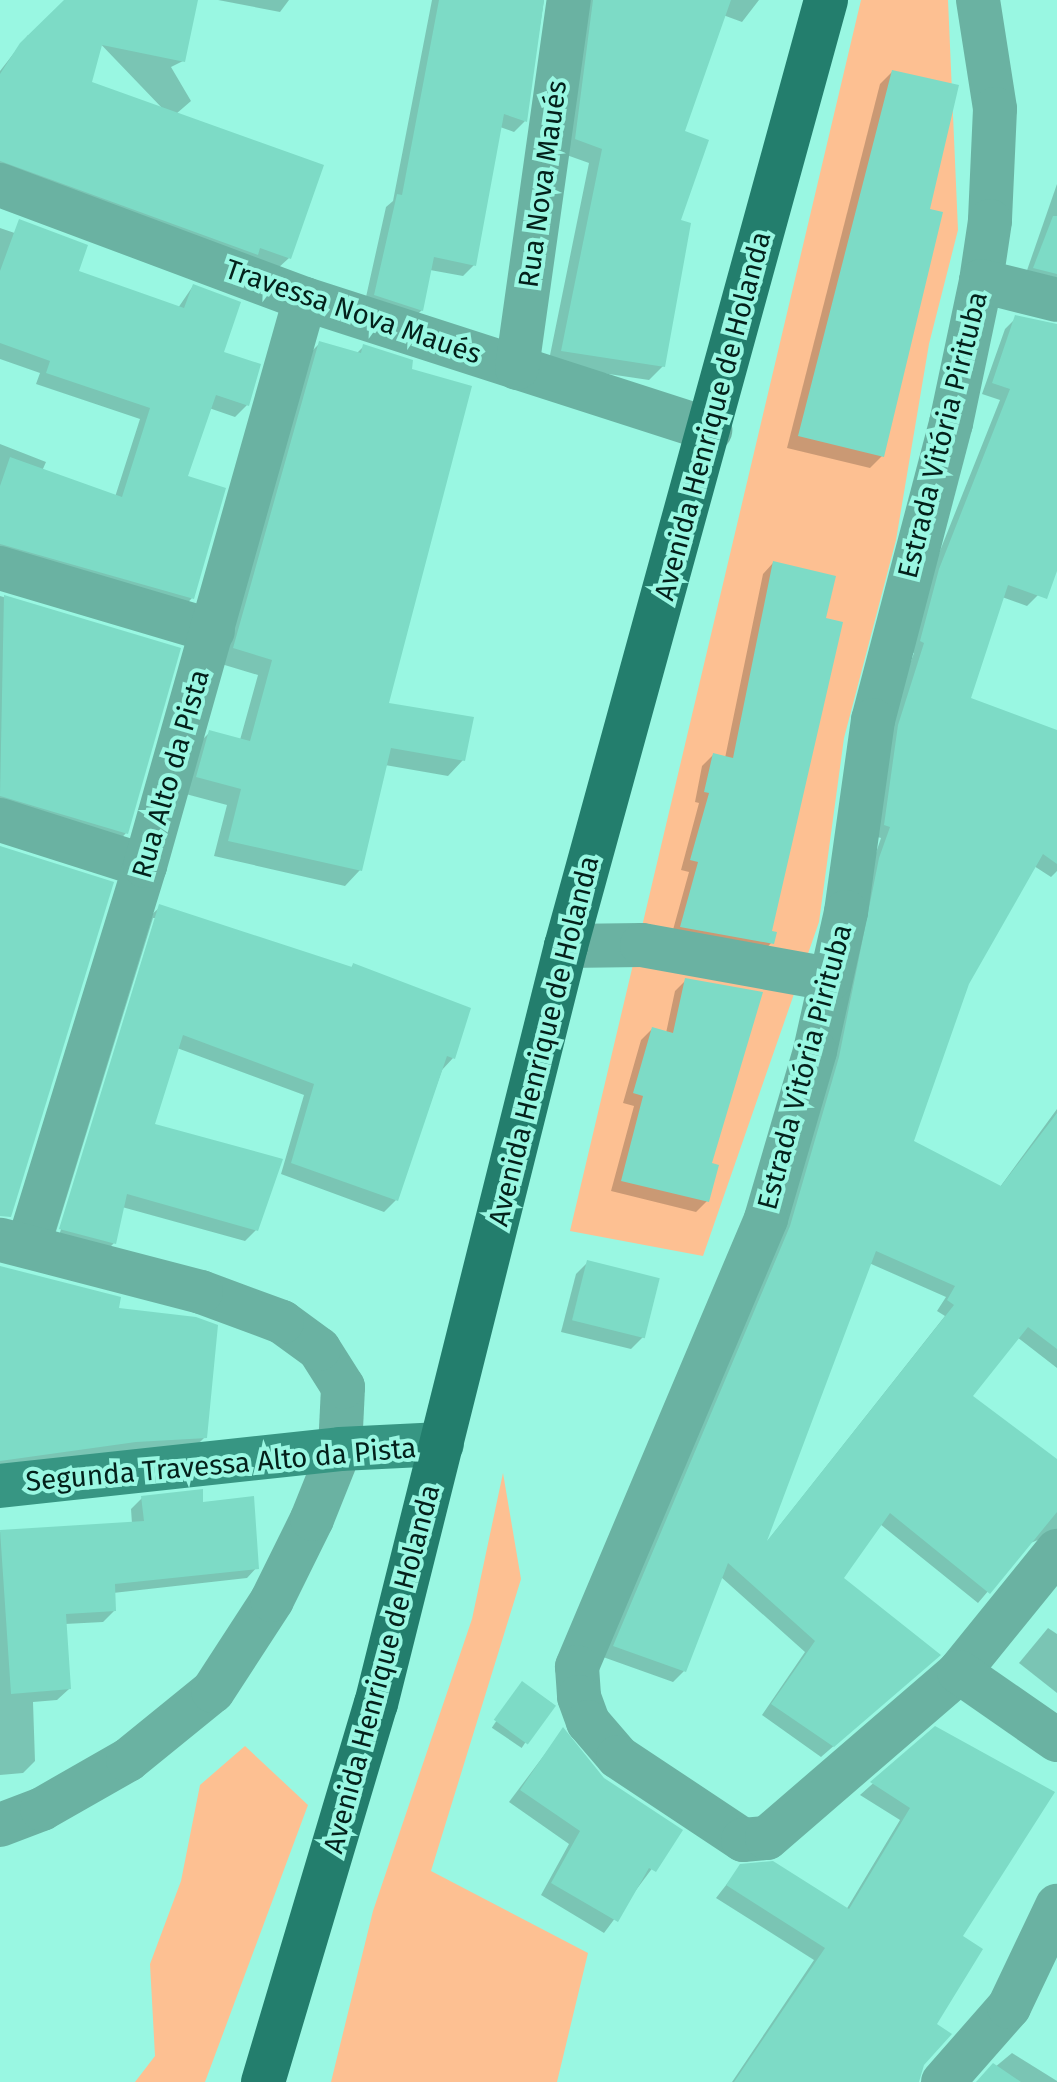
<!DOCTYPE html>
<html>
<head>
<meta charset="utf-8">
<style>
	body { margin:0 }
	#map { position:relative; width:1057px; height:2082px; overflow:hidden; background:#99f7e2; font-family:"Fira Sans",sans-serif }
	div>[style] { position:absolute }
	.green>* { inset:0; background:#fdc092 }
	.shadow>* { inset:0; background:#0003; transform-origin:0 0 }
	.building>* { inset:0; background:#7ddbc6; transform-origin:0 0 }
	.minor>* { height:44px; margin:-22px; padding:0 22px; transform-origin:22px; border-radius:22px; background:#6ab2a2 }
	.secondary>* { height:44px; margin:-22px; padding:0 22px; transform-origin:22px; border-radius:22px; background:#379683 }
	.primary>* { height:44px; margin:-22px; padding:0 22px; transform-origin:22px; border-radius:22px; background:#237e6d }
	span { translate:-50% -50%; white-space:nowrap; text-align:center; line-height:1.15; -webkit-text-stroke:8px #99f7e2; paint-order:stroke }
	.street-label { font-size:28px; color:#03211b }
</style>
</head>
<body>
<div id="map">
	<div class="green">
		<i style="clip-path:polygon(861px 0,948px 0,958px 230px,929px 344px,896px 540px,844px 738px,819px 922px,703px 1256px,570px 1231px)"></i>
		<i style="clip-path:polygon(503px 1473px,521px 1579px,431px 1871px,588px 1953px,557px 2082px,331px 2082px,373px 1911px,472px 1619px)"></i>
		<i style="clip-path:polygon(245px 1746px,308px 1805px,205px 2082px,135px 2082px,155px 2056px,150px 1964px,181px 1881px,200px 1785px)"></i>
	</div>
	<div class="shadow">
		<i style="clip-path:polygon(81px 0,196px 0,183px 61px,171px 67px,191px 101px,176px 114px,289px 258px,277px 269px,0 174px,0 71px,28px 35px,134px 115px,163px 109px,68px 10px)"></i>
		<i style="clip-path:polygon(218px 0,289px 0,280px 12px)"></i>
		<i style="clip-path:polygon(432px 0,544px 0,525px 121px,514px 132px,500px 127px,474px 265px,463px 276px,430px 270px,422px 310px,410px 321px,364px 306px,386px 207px,393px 201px)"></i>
		<i style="clip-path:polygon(586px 0,759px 0,742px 22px,723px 15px,682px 132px,663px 366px,649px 380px,548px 365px,589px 163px,561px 153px)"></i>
		<i style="clip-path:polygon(892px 72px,928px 211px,882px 456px,870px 468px,787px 448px,880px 84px)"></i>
		<i style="clip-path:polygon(1057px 184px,1057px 290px,1024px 279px)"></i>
		<i style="clip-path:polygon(0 228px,82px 256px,76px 272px,178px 308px,193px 286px,247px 405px,235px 417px,209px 408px,185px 477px,192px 598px,181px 610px,0 556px,0 444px,46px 462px,42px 471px,115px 497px,140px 419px,36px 384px,40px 373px,0 359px)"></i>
		<i style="clip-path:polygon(evenodd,1016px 318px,1057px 325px,1057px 539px,1038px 595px,1027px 606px,1002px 597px,969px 700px,1057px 732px,1057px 871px,1051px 877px,1034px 866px,968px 983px,911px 1142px,1000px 1187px,1057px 1109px,1057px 1368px,1017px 1337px,970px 1396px,1057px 1462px,1057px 1540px,1048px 1536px,1028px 1544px,978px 1603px,880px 1524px,841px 1578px,927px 1665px,821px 1757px,762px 1715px,805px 1652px,721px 1577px,684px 1671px,673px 1682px,603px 1657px,881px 838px,874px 836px,898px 696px,914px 653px,910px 652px,928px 581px,1000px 400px,982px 394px,1005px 329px,1016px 318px,869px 1263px,946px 1297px,937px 1311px,945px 1316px,765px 1544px,869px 1263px)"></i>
		<i style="clip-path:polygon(320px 343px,356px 354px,364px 346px,387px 705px,463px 760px,448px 776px,385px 765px,360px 870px,345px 886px,214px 856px,227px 805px,182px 793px,195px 747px,210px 732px,240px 740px,258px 675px,218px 663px,304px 359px)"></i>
		<i style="clip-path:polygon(773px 563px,824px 620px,769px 932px,772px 942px,762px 953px,671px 937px,689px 872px,681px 870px,699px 803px,695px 802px,702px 766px,713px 755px,725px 758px,763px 574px)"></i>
		<i style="clip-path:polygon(0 596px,178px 649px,126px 833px,115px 845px,0 809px)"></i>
		<i style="clip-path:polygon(evenodd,160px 907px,350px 969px,353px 965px,453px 1058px,442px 1070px,396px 1200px,384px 1212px,281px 1174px,304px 1095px,177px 1048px,153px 1126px,256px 1230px,245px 1241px,122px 1207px,114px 1243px,103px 1254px,49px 1241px,148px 918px,160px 907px,153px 918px,157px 918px,58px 1239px,54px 1238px,153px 918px)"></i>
		<i style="clip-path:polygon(686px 980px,761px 994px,709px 1164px,707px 1201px,696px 1212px,611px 1191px,634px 1106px,623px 1103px,641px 1040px,652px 1029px,666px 1033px,675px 991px)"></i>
		<i style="clip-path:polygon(588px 1262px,643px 1337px,631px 1349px,561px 1332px,576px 1274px)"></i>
		<i style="clip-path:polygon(0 1268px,117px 1310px,205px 1437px,193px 1449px,0 1470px)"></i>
		<i style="clip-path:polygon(142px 1498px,200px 1504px,258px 1566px,247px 1578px,113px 1593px,114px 1611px,103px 1622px,65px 1624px,69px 1689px,57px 1700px,33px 1702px,35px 1761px,23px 1773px,0 1775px,0 1532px,132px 1524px,131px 1509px)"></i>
		<i style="clip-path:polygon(1048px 1628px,1057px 1634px,1057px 1693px,1019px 1663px)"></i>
		<i style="left:522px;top:1683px;width:36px;height:54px;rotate:34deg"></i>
		<i style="clip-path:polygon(935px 1728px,960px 1936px,934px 2024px,949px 2035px,908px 2082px,732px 2082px,814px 1960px,716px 1898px,741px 1866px,846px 1910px,900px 1820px,860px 1795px)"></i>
		<i style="clip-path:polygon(563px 1730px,602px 1779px,680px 1831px,604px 1933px,541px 1895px,569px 1844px,509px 1802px)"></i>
		<i style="clip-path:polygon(1012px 2053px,1057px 2081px,1057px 2082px,977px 2082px)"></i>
	</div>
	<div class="building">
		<i style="clip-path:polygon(64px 0,198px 0,185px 62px,102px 45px,92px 82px,324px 165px,291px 259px,260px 248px,258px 255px,0 161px,0 74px,20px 43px)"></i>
		<i style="clip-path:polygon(439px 0,544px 0,527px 122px,504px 114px,476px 266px,434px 257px,423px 311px,374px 295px,397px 194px,402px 195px)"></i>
		<i style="clip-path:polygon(593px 0,731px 0,685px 131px,709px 140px,681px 220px,691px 223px,665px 367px,561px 351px,602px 149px,575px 139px)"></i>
		<i style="clip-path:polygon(892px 70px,959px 85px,930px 209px,943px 212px,884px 457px,798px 436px)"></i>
		<i style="clip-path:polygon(1053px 216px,1057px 216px,1057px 274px,1033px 268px)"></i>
		<i style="clip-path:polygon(19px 219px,88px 245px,79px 271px,184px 308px,193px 284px,241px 302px,224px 352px,261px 364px,249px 406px,216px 395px,188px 476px,226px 488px,194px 599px,0 544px,0 486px,10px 457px,122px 497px,150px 408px,46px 373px,50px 361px,0 343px,0 271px)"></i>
		<i style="clip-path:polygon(evenodd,1015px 315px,1057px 324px,1057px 571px,1047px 599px,1008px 585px,971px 698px,1057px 730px,1057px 864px,1043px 854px,969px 984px,914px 1141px,1001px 1186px,1057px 1113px,1057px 1349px,1028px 1327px,973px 1396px,1057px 1459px,1057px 1512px,990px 1594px,890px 1513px,844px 1578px,941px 1655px,834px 1747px,771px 1704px,815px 1641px,728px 1563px,686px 1672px,613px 1646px,790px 1226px,839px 1057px,879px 858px,890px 827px,884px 825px,898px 725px,924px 643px,920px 641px,939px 569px,1010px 389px,992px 383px,1015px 315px,876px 1251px,955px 1286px,947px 1300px,954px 1305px,767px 1541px,876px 1251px)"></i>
		<i style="clip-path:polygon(319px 341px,361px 353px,363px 344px,413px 360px,412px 369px,472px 386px,389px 703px,474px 717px,465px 761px,391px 748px,362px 871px,228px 841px,241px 789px,196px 777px,209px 730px,250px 741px,272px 660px,233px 648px)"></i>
		<i style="clip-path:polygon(773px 561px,836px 576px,826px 618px,843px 622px,772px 931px,777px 932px,774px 944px,680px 927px,698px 862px,690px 860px,709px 793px,704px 792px,713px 753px,733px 758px)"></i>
		<i style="clip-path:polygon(4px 595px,181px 648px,128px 834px,0 796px)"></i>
		<i style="clip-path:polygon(0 846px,114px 882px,11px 1217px,0 1216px)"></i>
		<i style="clip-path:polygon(159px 904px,352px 967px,353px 963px,471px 1008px,455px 1059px,447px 1056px,398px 1201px,291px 1163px,314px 1084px,183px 1035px,155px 1124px,283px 1159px,258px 1231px,127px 1194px,116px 1244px,59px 1229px)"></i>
		<i style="clip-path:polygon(685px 978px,763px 992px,712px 1163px,719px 1165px,709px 1202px,621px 1181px,643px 1096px,633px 1093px,652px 1027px,673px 1033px)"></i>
		<i style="left:587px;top:1260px;width:75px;height:62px;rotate:14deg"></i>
		<i style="clip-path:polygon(0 1266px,121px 1297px,119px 1308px,196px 1317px,218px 1325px,207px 1438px,136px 1442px,0 1461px)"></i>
		<i style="clip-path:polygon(203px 1489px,203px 1502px,254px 1496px,259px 1569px,115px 1584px,116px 1611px,66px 1614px,71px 1689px,11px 1694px,0 1530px,144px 1521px,141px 1496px)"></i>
		<i style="left:522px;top:1681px;width:42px;height:48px;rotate:36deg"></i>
		<i style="clip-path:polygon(935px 1726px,1055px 1792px,963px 1936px,983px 1949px,937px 2024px,952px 2034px,924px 2065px,919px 2082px,734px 2082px,825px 1948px,726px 1885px,740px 1864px,773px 1861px,849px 1909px,910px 1808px,870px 1782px)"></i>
		<i style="clip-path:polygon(563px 1727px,604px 1778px,683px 1830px,656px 1872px,649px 1868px,618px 1922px,551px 1883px,580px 1831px,520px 1790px)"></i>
		<i style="clip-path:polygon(993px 2063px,1021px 2082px,976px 2082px)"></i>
	</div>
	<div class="minor">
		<i style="left:978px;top:0;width:110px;rotate:81.1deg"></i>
		<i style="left:995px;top:109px;width:112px;rotate:92.6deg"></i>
		<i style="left:990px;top:221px;width:61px;rotate:98.5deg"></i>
		<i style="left:981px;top:281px;width:145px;rotate:101.9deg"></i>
		<i style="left:951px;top:423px;width:307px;rotate:104.7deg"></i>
		<i style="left:873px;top:720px;width:194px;rotate:98deg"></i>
		<i style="left:846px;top:912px;width:142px;rotate:102.6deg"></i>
		<i style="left:815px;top:1051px;width:175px;rotate:106.3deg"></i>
		<i style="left:766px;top:1219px;width:486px;rotate:112.9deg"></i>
		<i style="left:577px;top:1667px;width:30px;rotate:86deg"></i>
		<i style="left:579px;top:1697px;width:27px;rotate:70deg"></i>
		<i style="left:588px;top:1722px;width:46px;rotate:49.4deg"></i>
		<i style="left:618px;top:1757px;width:150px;rotate:33.6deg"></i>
		<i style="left:743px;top:1840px;width:24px;rotate:-5deg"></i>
		<i style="left:767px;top:1838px;width:254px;rotate:-40.8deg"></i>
		<i style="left:959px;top:1672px;width:156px;rotate:-51deg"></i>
		<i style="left:0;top:185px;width:326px;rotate:20.5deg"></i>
		<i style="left:305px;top:299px;width:426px;rotate:17.9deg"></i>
		<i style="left:981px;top:281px;width:78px;rotate:14deg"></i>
		<i style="left:517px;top:368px;width:372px;rotate:-82deg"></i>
		<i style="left:0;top:568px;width:222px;rotate:16.5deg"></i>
		<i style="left:0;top:820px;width:152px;rotate:17.6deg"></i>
		<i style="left:566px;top:946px;width:76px;rotate:-0.8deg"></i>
		<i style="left:642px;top:945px;width:191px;rotate:10.3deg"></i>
		<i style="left:28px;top:1246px;width:398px;rotate:-72.9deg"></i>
		<i style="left:145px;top:866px;width:589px;rotate:-74.24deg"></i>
		<i style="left:959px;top:1672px;width:119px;rotate:34.8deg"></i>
		<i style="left:0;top:1825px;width:45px;rotate:-20.9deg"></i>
		<i style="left:42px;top:1809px;width:99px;rotate:-29.7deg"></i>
		<i style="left:128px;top:1760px;width:109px;rotate:-39.1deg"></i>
		<i style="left:213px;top:1691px;width:108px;rotate:-57deg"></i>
		<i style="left:272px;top:1600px;width:90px;rotate:-63.7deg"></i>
		<i style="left:312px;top:1519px;width:75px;rotate:-68.2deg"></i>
		<i style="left:340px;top:1449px;width:62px;rotate:-87.2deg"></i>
		<i style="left:343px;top:1387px;width:45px;rotate:-122.3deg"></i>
		<i style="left:319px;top:1349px;width:46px;rotate:-143.9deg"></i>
		<i style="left:282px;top:1322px;width:86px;rotate:-159.7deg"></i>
		<i style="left:201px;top:1292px;width:207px;rotate:-165.4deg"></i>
		<i style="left:943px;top:2082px;width:100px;rotate:-48.7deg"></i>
		<i style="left:1009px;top:2007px;width:112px;rotate:-64.6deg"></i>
	</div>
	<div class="secondary">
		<i style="left:0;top:1486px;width:342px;rotate:-6.2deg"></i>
		<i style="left:340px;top:1449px;width:102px;rotate:-2.8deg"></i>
	</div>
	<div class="primary">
		<i style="left:263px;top:2082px;width:395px;rotate:-73.4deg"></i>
		<i style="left:376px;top:1704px;width:781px;rotate:-75.93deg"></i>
		<i style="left:566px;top:946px;width:981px;rotate:-74.63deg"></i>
	</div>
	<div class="street-label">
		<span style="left:543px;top:184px;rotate:-82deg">Rua Nova Maués</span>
		<span style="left:353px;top:312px;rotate:19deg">Travessa Nova Maués</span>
		<span style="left:713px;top:416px;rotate:-75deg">Avenida Henrique de Holanda</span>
		<span style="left:943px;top:435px;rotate:-76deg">Estrada Vitória Pirituba</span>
		<span style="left:171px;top:774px;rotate:-74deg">Rua Alto da Pista</span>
		<span style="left:544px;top:1041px;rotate:-76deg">Avenida Henrique de Holanda</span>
		<span style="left:805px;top:1067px;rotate:-75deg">Estrada Vitória Pirituba</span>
		<span style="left:221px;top:1465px;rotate:-5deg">Segunda Travessa Alto da Pista</span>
		<span style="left:382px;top:1669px;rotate:-75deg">Avenida Henrique de Holanda</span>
	</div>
</div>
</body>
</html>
